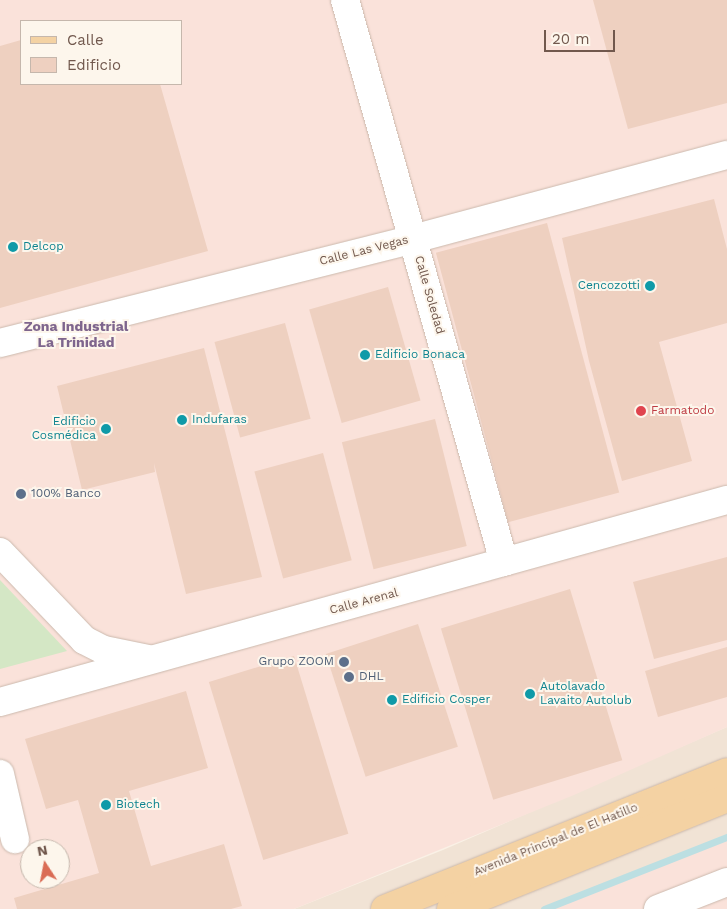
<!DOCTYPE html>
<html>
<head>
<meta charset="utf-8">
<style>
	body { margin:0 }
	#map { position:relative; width:727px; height:909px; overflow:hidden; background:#faf1e6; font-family:"Work Sans",sans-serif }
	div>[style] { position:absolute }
	.residential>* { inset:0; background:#f1e3d5 }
	.commercial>* { inset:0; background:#fae2da }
	.green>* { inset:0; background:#d4e7c5 }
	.stream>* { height:7px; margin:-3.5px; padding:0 3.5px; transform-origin:3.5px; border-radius:3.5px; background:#bcdfe2 }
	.building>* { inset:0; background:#eed0c0; transform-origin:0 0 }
	.roads { filter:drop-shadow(0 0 1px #cbb9ad) drop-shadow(0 0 1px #cbb9ad) }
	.minor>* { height:28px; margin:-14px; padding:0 14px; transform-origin:14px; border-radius:14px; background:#fff }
	.major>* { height:28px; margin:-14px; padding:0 14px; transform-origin:14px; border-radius:14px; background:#f4d2a3 }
	.dots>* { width:14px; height:14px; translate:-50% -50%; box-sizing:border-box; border:2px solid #fdf6ec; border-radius:50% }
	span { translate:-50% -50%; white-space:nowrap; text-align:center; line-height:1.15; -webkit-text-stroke:4px #fdf6ec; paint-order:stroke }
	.culture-label { font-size:12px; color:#0d838f }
	.left { translate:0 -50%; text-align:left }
	.right { translate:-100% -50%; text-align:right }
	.street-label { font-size:12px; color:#71584d }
	.health-label { font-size:12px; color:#be3a42 }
	.service-label { font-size:12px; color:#4e5e75 }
	.neighbourhood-label { font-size:14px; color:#7e658d; font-weight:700 }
	.legend { position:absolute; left:20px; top:20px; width:162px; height:65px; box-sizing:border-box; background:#fdf6ec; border:1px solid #c5b7ac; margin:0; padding:6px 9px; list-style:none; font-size:15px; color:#71584d }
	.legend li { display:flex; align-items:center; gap:10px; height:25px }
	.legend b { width:25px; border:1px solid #c5b7ac }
	.north { position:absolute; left:20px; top:839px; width:50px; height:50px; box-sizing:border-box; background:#fdf6ec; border:1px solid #c5b7ac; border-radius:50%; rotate:349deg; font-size:14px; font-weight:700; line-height:20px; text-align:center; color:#71584d }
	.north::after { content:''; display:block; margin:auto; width:18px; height:22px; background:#da6c55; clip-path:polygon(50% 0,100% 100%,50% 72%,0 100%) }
	.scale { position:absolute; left:544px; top:30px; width:71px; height:22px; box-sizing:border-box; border:2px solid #71584d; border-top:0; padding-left:6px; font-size:15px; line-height:18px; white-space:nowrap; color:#71584d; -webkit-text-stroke:4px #fdf6ec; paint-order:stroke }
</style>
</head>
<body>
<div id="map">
	<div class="residential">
		<i style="clip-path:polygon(727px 727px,727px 835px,547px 909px,294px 909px,443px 850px)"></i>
	</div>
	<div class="commercial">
		<i style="clip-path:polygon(evenodd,0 0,727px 0,727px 727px,574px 795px,294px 909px,0 909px,0 0,21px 21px,181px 21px,181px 84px,21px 84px,21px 21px,0 0,30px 849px,60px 849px,60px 879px,30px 879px,30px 849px)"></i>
		<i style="clip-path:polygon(727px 835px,727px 909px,547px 909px,685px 852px)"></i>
	</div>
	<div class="green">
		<i style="clip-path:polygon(0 580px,67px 651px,0 669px)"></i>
	</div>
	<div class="stream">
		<i style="left:544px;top:909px;width:197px;rotate:-21.5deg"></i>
	</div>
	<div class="building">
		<i style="clip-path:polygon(593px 0,727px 0,727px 103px,628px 129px)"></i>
		<i style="clip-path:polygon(21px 40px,21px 84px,160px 84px,208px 251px,0 308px,0 46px)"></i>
		<i style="clip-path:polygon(714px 199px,727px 249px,727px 323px,659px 342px,692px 461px,622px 481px,589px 361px,562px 238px)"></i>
		<i style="left:547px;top:223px;width:279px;height:115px;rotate:75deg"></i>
		<i style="left:388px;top:287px;width:118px;height:82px;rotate:74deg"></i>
		<i style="left:285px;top:323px;width:99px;height:73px;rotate:75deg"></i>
		<i style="clip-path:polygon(204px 348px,262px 577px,186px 594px,154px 463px,155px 472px,82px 490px,57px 386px)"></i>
		<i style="left:435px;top:419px;width:131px;height:96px;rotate:76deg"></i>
		<i style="left:323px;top:453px;width:111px;height:71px;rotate:75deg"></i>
		<i style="clip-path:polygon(727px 557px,727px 640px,654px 659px,633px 582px)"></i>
		<i style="left:570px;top:589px;width:179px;height:135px;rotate:73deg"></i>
		<i style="left:418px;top:624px;width:129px;height:97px;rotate:72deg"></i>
		<i style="clip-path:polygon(727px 647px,727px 697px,658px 717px,645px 671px)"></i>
		<i style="left:294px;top:656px;width:186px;height:89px;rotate:73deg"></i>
		<i style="clip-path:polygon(186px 691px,208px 768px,129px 791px,151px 866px,224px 844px,242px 906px,231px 909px,17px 909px,14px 898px,99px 873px,78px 800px,46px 809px,25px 739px)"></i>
	</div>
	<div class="roads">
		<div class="minor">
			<i style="left:345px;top:0;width:584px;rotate:74.2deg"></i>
			<i style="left:0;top:343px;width:426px;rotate:-14.1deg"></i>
			<i style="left:413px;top:239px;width:325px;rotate:-15deg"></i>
			<i style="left:0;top:552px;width:122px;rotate:46.3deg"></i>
			<i style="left:84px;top:640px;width:22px;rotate:27deg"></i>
			<i style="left:104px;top:650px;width:45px;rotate:11.6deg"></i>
			<i style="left:0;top:702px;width:755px;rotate:-15.53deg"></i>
			<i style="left:0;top:774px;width:67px;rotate:77deg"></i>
			<i style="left:658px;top:909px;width:74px;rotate:-21.4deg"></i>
		</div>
		<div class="major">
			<i style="left:385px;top:909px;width:368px;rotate:-21.8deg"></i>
			<i style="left:451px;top:909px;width:297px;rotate:-21.9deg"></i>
		</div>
	</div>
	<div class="dots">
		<i style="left:13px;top:247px;background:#0f9aa8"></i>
		<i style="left:650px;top:286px;background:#0f9aa8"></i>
		<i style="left:365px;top:355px;background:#0f9aa8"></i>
		<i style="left:641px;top:411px;background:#e0444e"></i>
		<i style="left:182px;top:420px;background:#0f9aa8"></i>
		<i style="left:106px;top:429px;background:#0f9aa8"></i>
		<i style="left:21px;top:494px;background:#5c6f8a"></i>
		<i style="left:344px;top:662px;background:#5c6f8a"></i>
		<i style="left:349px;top:677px;background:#5c6f8a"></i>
		<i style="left:530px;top:694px;background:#0f9aa8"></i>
		<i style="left:392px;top:700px;background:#0f9aa8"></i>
		<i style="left:106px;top:805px;background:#0f9aa8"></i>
	</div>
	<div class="culture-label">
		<span class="left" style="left:23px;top:247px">Delcop</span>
		<span class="right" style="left:640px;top:286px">Cencozotti</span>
		<span class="left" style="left:375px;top:355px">Edificio Bonaca</span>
		<span class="left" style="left:192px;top:420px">Indufaras</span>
		<span class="right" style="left:96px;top:429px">Edificio<br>Cosmédica</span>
		<span class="left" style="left:540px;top:694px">Autolavado<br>Lavaito Autolub</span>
		<span class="left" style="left:402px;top:700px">Edificio Cosper</span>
		<span class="left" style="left:116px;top:805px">Biotech</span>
	</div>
	<div class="street-label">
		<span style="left:364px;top:251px;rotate:-14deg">Calle Las Vegas</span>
		<span style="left:429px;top:295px;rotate:74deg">Calle Soledad</span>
		<span style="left:364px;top:602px;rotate:-15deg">Calle Arenal</span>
		<span style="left:556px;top:840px;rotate:-22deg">Avenida Principal de El Hatillo</span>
	</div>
	<div class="health-label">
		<span class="left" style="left:651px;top:411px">Farmatodo</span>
	</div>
	<div class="service-label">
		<span class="left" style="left:31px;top:494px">100% Banco</span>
		<span class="right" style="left:334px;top:662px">Grupo ZOOM</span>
		<span class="left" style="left:359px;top:677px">DHL</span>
	</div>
	<div class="neighbourhood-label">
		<span style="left:76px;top:334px">Zona Industrial<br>La Trinidad</span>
	</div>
	<ul class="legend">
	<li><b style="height:6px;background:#f4d2a3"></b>Calle</li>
	<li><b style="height:14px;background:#eed0c0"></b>Edificio</li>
	</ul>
	<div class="north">N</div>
	<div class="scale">20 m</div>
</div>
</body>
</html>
